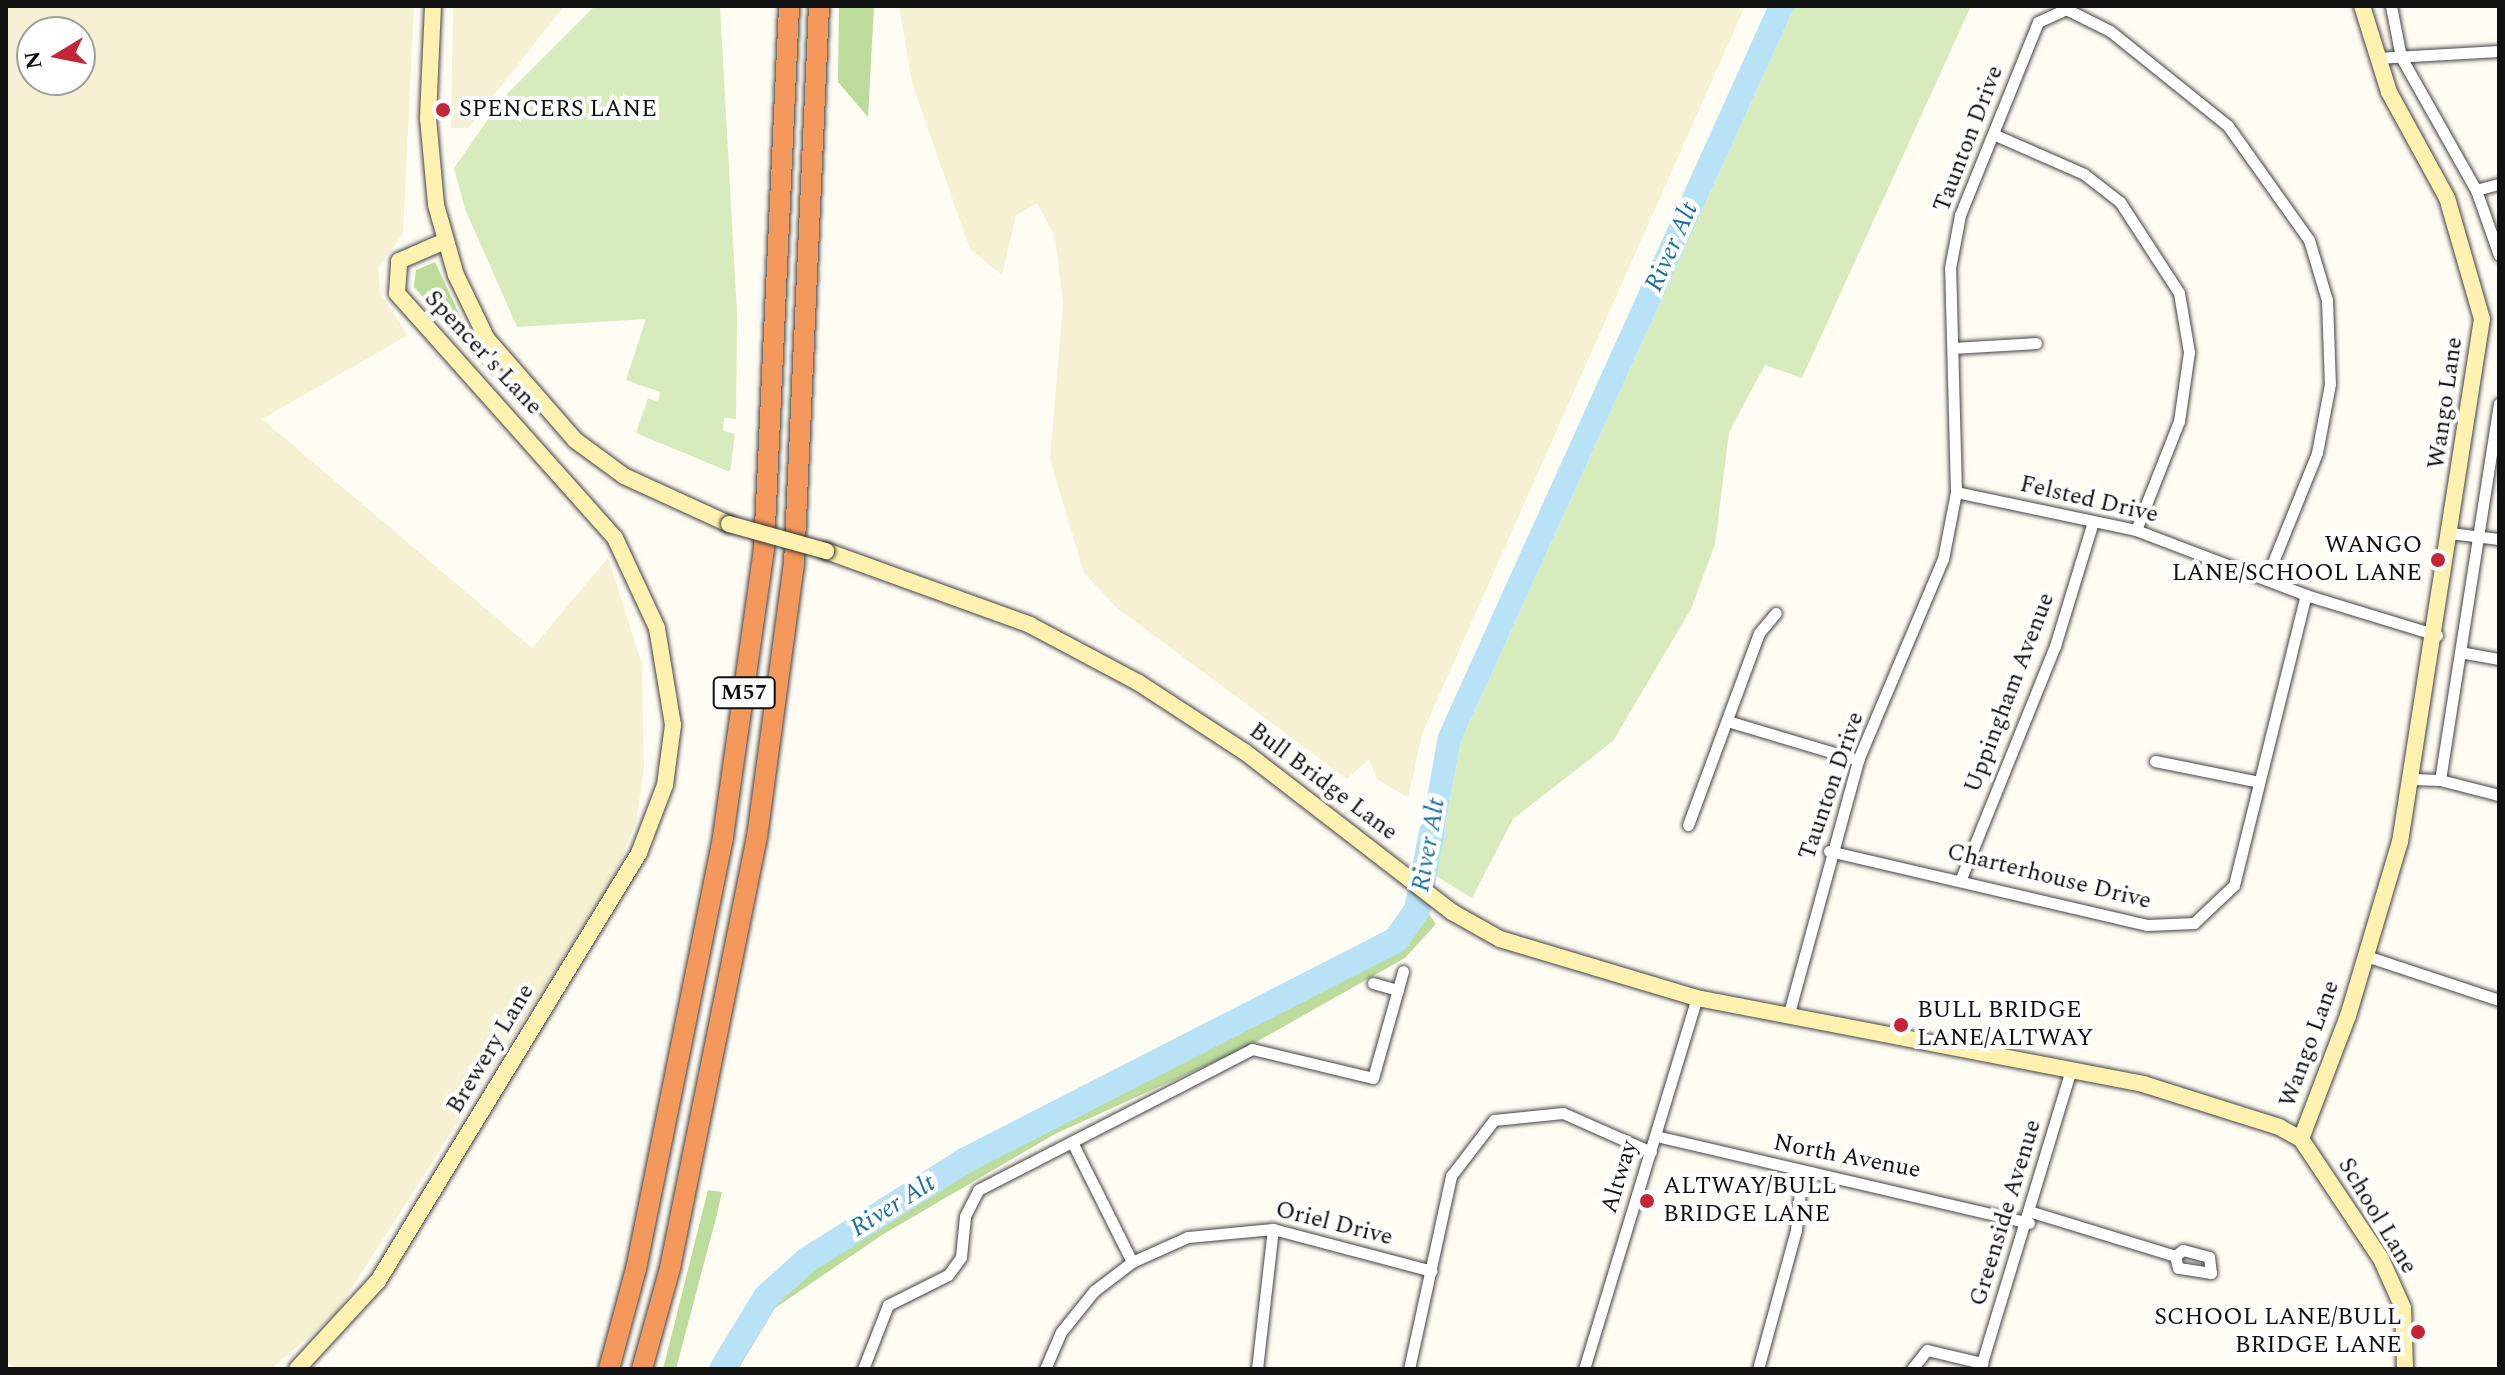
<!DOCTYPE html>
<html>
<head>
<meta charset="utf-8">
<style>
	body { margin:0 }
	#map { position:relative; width:2505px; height:1375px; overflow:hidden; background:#fffcf4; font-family:Spectral,serif }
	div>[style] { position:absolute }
	.farmland>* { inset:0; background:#f6f1d3 }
	.green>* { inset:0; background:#d7ebbc }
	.forest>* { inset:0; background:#bcdc9b }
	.water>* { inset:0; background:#b8e3f7 }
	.river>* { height:26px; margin:-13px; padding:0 13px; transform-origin:13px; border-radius:13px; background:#b8e3f7 }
	.roads { filter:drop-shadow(0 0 2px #434343) drop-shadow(0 0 2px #434343) }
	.street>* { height:11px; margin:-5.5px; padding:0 5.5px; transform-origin:5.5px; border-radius:5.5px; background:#fff }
	.secondary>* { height:16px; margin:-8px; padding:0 8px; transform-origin:8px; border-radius:8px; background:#fff1af }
	.highway>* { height:20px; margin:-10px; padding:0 10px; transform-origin:10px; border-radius:10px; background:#f5985c }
	.bridges { filter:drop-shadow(0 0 2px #323232) drop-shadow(0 0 2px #323232) }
	.secondary-bridge>* { height:16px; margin:-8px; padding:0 8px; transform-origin:8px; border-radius:8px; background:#fff1af }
	.dots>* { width:22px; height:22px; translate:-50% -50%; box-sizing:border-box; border:4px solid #fff; border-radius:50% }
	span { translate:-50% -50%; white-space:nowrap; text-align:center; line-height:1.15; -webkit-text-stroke:8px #fff; paint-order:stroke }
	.shield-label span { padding:2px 6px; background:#fff; border:2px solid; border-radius:6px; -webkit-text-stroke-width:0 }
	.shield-label { font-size:22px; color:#101010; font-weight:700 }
	.poi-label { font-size:24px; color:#101010 }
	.left { translate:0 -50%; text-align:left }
	.right { translate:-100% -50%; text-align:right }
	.street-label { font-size:24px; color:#101010 }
	.water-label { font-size:26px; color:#1770a5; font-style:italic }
	.frame { position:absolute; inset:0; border:8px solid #101010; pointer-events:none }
	.north { position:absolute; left:16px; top:16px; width:80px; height:80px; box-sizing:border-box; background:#fff; border:2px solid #9f9f9f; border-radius:50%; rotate:260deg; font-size:22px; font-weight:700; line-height:32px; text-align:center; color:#101010 }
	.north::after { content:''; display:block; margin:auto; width:28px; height:36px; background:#c32637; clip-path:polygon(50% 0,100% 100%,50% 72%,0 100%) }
</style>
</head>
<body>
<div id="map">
	<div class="farmland">
		<i style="clip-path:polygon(evenodd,6px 6px,414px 6px,403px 234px,378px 267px,380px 293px,408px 335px,262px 419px,532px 648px,608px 558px,642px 664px,644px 768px,636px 823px,609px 886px,335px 1314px,271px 1369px,16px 1369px,6px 1361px,6px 6px,32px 32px,80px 32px,80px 80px,32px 80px,32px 32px)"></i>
		<i style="clip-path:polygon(453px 6px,564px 6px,468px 128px,451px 128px)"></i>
		<i style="clip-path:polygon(899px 6px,1745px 6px,1422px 734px,1408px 798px,1377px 779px,1369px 759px,1347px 779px,1116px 607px,1084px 573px,1050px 459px,1063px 303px,1055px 237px,1037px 203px,1016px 215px,1002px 275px,970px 249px,912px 83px)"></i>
	</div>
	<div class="green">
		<i style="clip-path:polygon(595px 6px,720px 6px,737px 314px,736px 419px,724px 418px,723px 431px,735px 434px,730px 472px,636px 433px,648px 398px,658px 402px,660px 392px,626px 380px,646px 319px,517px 327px,465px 209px,454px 168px,503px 98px)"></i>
		<i style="clip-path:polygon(1795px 6px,1971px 6px,1802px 378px,1765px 365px,1729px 432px,1715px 544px,1691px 609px,1613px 741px,1513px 819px,1472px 898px,1436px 876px,1461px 741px)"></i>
	</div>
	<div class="forest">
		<i style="clip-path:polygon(839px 6px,874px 6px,868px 117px,838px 82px)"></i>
		<i style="clip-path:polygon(435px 262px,481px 361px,499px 384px,414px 287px,416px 270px)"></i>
		<i style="clip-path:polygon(1423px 906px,1436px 924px,1405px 958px,1249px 1046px,1055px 1134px,882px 1235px,775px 1308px,739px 1368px,731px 1369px,775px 1296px,827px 1253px,1008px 1148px,1273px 1010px,1279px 1016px,1276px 1009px,1400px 943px,1411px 946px,1403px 939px)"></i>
		<i style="clip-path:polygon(708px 1190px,722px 1192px,716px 1218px,676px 1369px,663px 1369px)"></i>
	</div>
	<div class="water">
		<i style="clip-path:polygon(1768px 6px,1795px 6px,1461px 741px,1436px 876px,1416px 861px,1438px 735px)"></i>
	</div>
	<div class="river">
		<i style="left:722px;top:1369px;width:84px;rotate:-58.6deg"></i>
		<i style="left:766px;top:1297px;width:55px;rotate:-42.1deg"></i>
		<i style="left:807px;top:1260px;width:186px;rotate:-32.2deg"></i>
		<i style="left:964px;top:1161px;width:485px;rotate:-27.1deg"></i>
		<i style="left:1396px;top:940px;width:37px;rotate:-55deg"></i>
		<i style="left:1417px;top:910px;width:79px;rotate:-79.1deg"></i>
	</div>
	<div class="roads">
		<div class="street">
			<i style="left:2391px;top:6px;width:52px;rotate:78.9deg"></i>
			<i style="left:2401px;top:57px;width:153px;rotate:60.6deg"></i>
			<i style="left:2476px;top:190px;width:69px;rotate:70.5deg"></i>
			<i style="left:2376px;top:58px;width:123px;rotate:-3.3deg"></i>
			<i style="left:1993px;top:134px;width:99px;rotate:23.7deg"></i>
			<i style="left:2084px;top:174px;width:46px;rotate:37.9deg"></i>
			<i style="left:2120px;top:202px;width:108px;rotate:57deg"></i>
			<i style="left:2179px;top:293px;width:60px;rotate:80.4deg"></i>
			<i style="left:2189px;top:352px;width:70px;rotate:98.2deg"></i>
			<i style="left:2179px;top:421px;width:117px;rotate:111.5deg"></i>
			<i style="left:2476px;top:190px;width:24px;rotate:-15deg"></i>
			<i style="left:1954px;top:348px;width:82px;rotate:-3.5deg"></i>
			<i style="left:1956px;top:492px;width:184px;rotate:11.9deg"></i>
			<i style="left:2136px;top:530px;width:182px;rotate:20.9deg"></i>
			<i style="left:2306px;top:595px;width:137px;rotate:17deg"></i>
			<i style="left:2450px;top:533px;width:49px;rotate:7deg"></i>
			<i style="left:2465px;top:653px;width:35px;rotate:10deg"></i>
			<i style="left:1731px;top:722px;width:133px;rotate:16.7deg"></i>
			<i style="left:2155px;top:761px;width:106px;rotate:11.4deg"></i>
			<i style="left:2412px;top:779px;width:28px;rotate:2deg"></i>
			<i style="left:2440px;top:780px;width:381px;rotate:-81.1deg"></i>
			<i style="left:2440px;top:780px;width:61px;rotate:14.3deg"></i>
			<i style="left:1688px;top:825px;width:205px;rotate:-69.7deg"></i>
			<i style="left:1759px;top:633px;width:26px;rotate:-50deg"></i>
			<i style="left:1829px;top:851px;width:326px;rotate:13.1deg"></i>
			<i style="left:2147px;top:925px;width:47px;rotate:-2.4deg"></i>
			<i style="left:2194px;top:923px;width:55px;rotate:-43.5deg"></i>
			<i style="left:2234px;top:885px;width:299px;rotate:-76.1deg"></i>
			<i style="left:1962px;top:876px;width:248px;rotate:-68deg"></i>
			<i style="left:2055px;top:646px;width:130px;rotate:-73deg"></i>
			<i style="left:2366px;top:956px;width:140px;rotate:18.3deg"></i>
			<i style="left:1373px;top:983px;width:26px;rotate:16deg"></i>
			<i style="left:1789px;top:1013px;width:262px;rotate:-74.7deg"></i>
			<i style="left:1858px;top:760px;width:218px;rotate:-67.1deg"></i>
			<i style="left:1943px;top:559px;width:68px;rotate:-79deg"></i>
			<i style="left:1956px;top:492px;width:224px;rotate:-91.5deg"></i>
			<i style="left:1950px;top:268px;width:54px;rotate:-79.3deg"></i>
			<i style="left:1960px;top:215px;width:208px;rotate:-68deg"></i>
			<i style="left:2038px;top:22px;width:31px;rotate:-25deg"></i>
			<i style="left:2066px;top:9px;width:49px;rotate:26.6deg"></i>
			<i style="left:2110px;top:31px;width:151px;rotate:38.8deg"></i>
			<i style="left:2228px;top:126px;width:140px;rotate:54.6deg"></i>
			<i style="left:2309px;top:240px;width:63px;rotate:73.3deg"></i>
			<i style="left:2327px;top:300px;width:84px;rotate:88deg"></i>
			<i style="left:2330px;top:384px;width:70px;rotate:100.7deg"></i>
			<i style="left:2317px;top:453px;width:131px;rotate:112deg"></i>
			<i style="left:1656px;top:1136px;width:383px;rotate:13.1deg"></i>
			<i style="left:1072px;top:1142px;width:134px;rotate:63.4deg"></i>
			<i style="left:2032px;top:1212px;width:150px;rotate:17.1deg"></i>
			<i style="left:2183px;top:1250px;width:27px;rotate:15deg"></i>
			<i style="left:2209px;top:1257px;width:16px;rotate:83deg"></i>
			<i style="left:2211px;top:1273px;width:33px;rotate:-171deg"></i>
			<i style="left:2178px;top:1268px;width:12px;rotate:-104deg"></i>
			<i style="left:2175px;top:1256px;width:10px;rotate:-37deg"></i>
			<i style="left:863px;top:1369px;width:69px;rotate:-68.7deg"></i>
			<i style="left:888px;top:1305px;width:67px;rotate:-26.6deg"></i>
			<i style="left:948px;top:1275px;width:22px;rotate:-54deg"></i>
			<i style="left:961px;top:1257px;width:41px;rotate:-84.4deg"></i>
			<i style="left:965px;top:1216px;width:29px;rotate:-63deg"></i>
			<i style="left:978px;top:1190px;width:308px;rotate:-27.2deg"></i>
			<i style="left:1252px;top:1049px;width:124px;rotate:13.5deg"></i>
			<i style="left:1373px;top:1078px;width:111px;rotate:-74.3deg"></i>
			<i style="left:1045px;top:1369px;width:40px;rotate:-66.6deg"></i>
			<i style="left:1061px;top:1332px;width:53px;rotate:-51.2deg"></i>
			<i style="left:1094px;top:1291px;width:48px;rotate:-37.3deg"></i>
			<i style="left:1132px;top:1262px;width:61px;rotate:-24.1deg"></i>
			<i style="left:1188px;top:1237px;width:85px;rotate:-5.4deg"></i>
			<i style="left:1273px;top:1229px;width:164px;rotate:14.8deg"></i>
			<i style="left:1257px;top:1369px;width:141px;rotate:-83.5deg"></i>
			<i style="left:1409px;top:1369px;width:198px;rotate:-77.7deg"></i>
			<i style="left:1451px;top:1176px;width:71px;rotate:-52.5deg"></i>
			<i style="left:1494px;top:1120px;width:69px;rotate:-5.8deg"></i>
			<i style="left:1563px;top:1113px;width:96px;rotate:23.9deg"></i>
			<i style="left:1584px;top:1369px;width:388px;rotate:-73.1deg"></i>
			<i style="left:1758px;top:1369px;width:144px;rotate:-74.7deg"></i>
			<i style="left:1796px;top:1230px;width:58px;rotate:-84.1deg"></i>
			<i style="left:1912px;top:1369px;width:24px;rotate:-52deg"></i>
			<i style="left:1927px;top:1350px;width:57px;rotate:13.3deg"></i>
			<i style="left:1980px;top:1369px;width:313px;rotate:-73.1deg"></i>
		</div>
		<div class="secondary">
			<i style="left:433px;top:6px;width:112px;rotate:92.6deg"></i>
			<i style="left:428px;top:118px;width:87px;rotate:84.7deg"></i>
			<i style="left:436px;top:205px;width:73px;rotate:74.1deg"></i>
			<i style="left:456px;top:275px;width:71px;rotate:64.2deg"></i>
			<i style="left:487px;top:339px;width:134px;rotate:48.9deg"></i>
			<i style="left:575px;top:440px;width:61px;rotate:36.3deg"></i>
			<i style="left:624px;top:476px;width:115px;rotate:24.6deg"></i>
			<i style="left:826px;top:551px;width:217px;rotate:19.9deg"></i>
			<i style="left:1030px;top:625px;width:123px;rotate:28deg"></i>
			<i style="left:1139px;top:683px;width:126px;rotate:33.1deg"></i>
			<i style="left:1245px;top:752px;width:262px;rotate:37.7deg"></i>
			<i style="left:1452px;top:912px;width:55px;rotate:29.4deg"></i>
			<i style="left:1500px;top:939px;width:206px;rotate:16.7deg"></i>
			<i style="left:1697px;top:998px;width:454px;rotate:10.9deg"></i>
			<i style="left:2143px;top:1084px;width:143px;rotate:17.5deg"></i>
			<i style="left:2279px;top:1127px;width:25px;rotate:29deg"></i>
			<i style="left:2301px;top:1139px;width:144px;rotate:56.3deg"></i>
			<i style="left:2381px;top:1259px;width:54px;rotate:65.8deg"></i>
			<i style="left:2403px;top:1308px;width:61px;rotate:88.1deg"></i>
			<i style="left:2301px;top:1139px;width:132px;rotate:-69.1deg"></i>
			<i style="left:2348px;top:1016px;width:182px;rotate:-73.4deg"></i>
			<i style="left:2400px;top:842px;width:529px;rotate:-81.09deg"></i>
			<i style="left:2482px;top:319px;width:126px;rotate:-106.1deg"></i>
			<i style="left:2447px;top:198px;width:121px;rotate:-118.7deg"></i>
			<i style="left:2389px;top:92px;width:90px;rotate:-107.4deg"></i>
			<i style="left:297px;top:1369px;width:120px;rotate:-47.4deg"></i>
			<i style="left:378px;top:1281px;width:501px;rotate:-58.62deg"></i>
			<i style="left:639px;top:853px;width:73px;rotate:-69.1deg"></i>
			<i style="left:665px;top:785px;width:61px;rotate:-82.4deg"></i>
			<i style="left:673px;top:725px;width:98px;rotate:-99.4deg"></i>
			<i style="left:657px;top:628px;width:99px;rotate:-115deg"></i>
			<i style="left:615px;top:538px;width:328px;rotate:-131.7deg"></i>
			<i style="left:397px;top:293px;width:32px;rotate:-86deg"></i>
			<i style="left:399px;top:261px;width:50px;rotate:-23.5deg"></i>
		</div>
		<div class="highway">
			<i style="left:609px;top:1369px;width:104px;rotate:-74.9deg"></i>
			<i style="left:636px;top:1269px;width:441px;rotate:-78.6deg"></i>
			<i style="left:723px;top:837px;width:291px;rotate:-81.9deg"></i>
			<i style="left:764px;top:549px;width:544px;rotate:-87.36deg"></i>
			<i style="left:642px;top:1369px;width:105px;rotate:-74.5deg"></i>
			<i style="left:670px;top:1268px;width:440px;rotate:-78.6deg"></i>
			<i style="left:757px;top:837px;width:275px;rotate:-82.3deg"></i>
			<i style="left:794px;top:565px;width:560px;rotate:-87.44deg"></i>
		</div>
	</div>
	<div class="bridges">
		<div class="secondary-bridge">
			<i style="left:729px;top:524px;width:101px;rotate:15.6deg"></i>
		</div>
	</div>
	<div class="dots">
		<i style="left:443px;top:110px;background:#c32637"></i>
		<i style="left:2438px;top:560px;background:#c32637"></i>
		<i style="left:1901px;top:1025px;background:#c32637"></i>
		<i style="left:1647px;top:1201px;background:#c32637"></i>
		<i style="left:2418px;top:1332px;background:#c32637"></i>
	</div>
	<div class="shield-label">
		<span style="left:744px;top:693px">M57</span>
	</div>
	<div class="poi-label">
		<span class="left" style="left:459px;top:110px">SPENCERS LANE</span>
		<span class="right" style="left:2422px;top:560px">WANGO<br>LANE/SCHOOL LANE</span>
		<span class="left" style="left:1917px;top:1025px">BULL BRIDGE<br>LANE/ALTWAY</span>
		<span class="left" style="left:1663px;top:1201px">ALTWAY/BULL<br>BRIDGE LANE</span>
		<span class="right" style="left:2402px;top:1332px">SCHOOL LANE/BULL<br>BRIDGE LANE</span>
	</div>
	<div class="street-label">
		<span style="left:1969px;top:139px;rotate:-69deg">Taunton Drive</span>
		<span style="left:483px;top:353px;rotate:47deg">Spencer's Lane</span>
		<span style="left:2446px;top:403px;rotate:-82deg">Wango Lane</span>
		<span style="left:2089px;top:500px;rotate:13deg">Felsted Drive</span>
		<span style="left:2010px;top:693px;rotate:-69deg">Uppingham Avenue</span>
		<span style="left:1323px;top:782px;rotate:37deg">Bull Bridge Lane</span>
		<span style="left:1832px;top:786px;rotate:-71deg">Taunton Drive</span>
		<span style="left:2049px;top:877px;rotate:14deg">Charterhouse Drive</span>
		<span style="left:2310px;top:1044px;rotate:-70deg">Wango Lane</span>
		<span style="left:491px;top:1049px;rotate:-59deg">Brewery Lane</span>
		<span style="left:1847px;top:1157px;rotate:11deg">North Avenue</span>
		<span style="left:1620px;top:1177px;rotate:-73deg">Altway</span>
		<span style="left:2006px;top:1213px;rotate:-73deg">Greenside Avenue</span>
		<span style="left:2377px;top:1216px;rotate:59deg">School Lane</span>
		<span style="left:1334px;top:1224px;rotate:14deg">Oriel Drive</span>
	</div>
	<div class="water-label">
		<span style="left:1672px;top:247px;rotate:-66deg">River Alt</span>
		<span style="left:1429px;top:845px;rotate:-80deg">River Alt</span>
		<span style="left:893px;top:1206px;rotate:-32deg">River Alt</span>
	</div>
	<div class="frame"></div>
	<div class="north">N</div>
</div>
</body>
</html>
